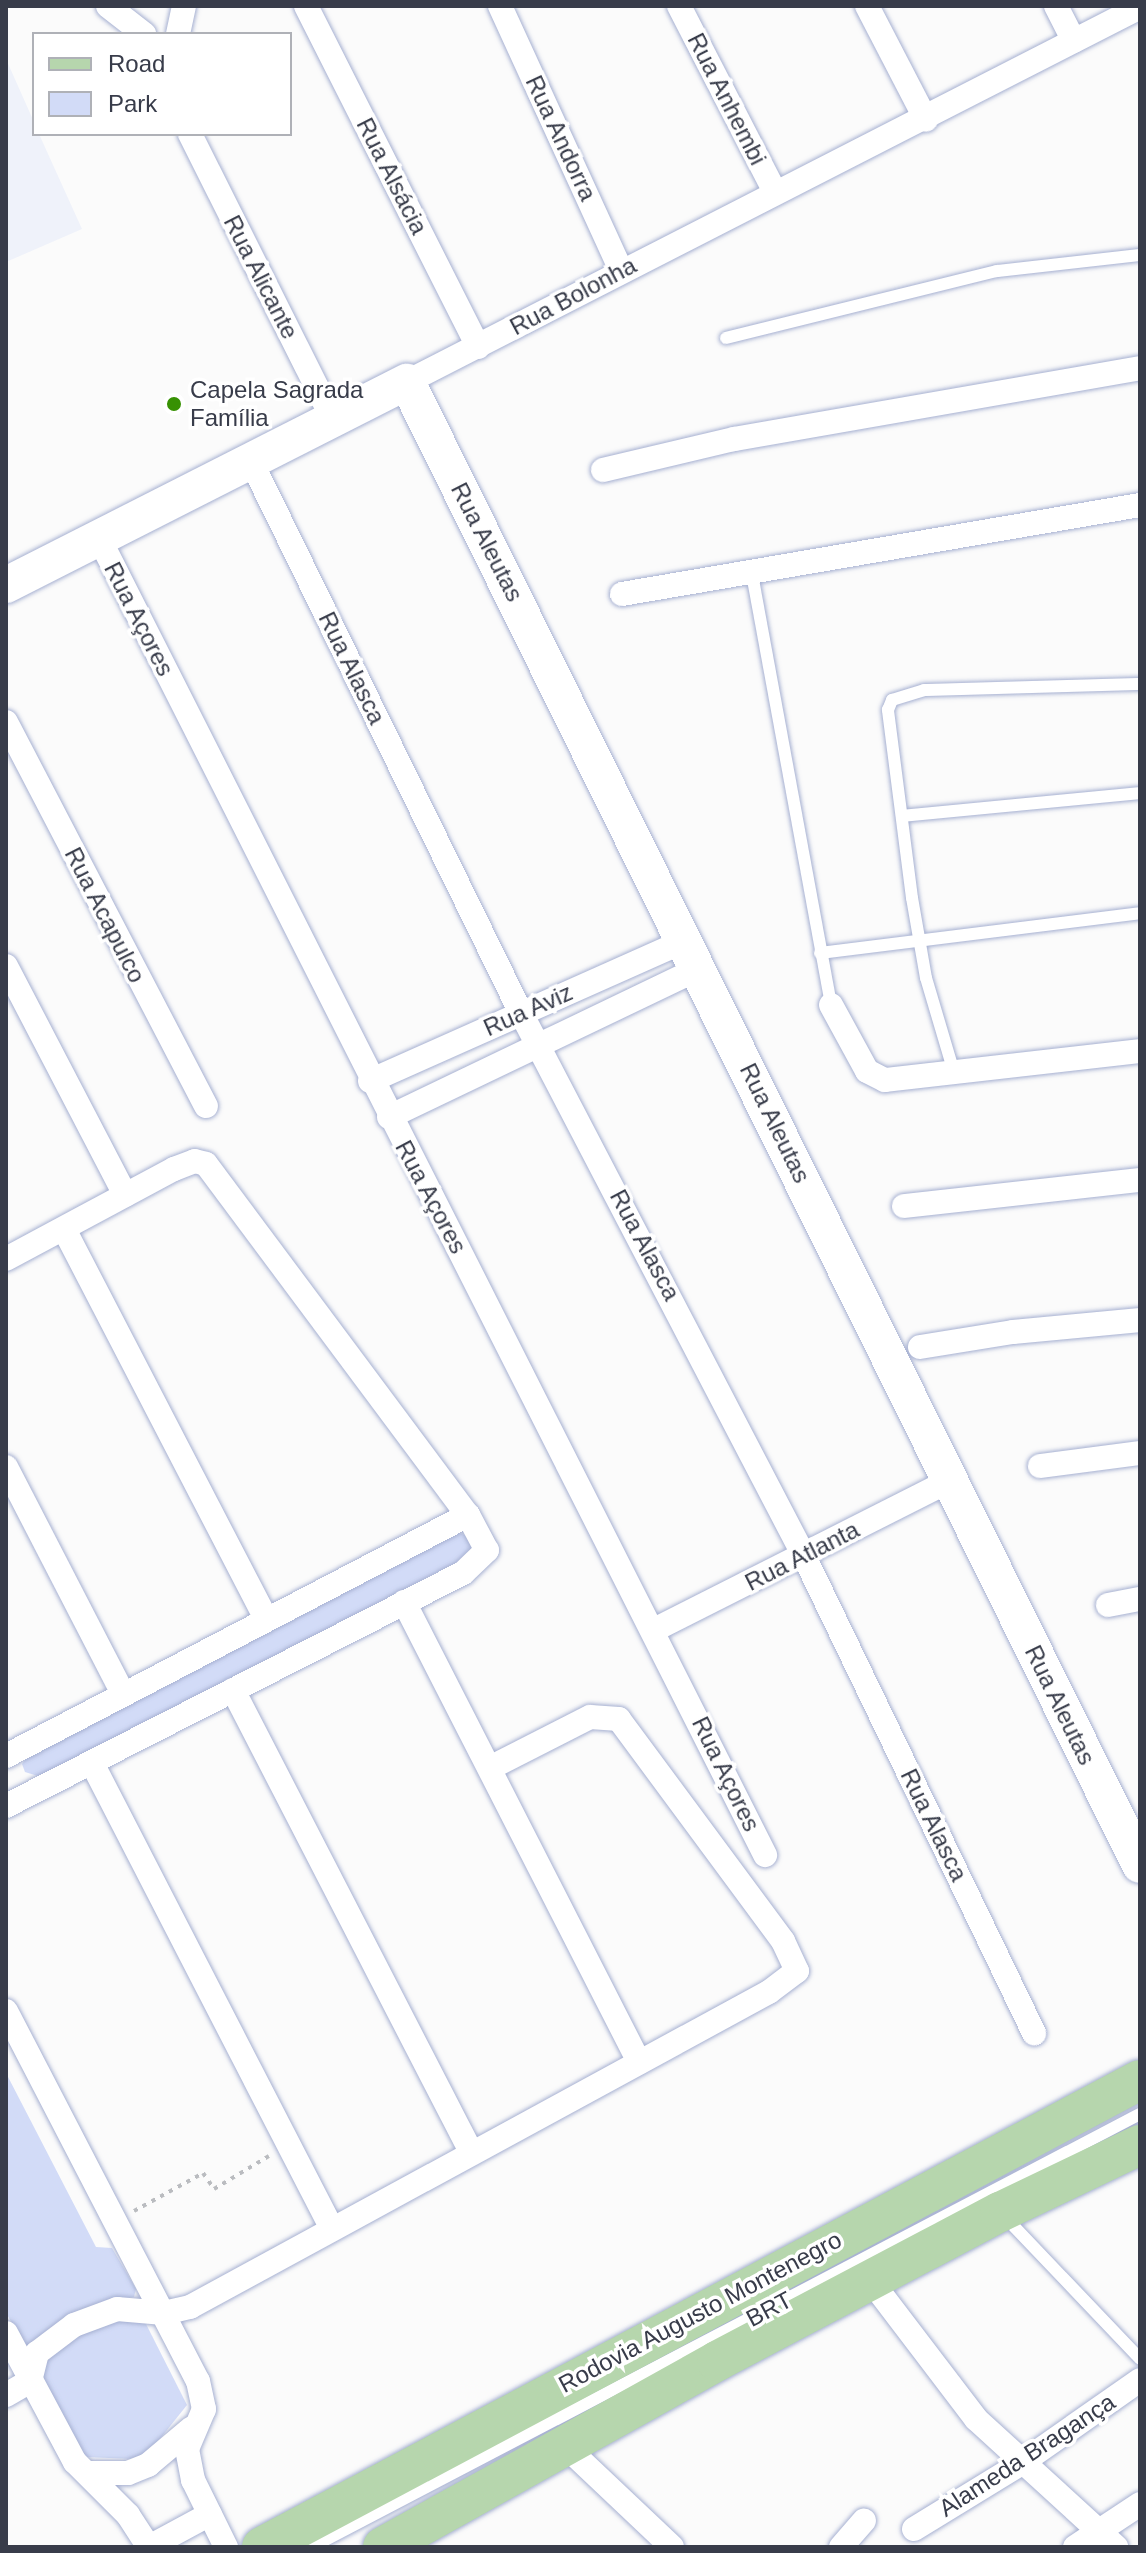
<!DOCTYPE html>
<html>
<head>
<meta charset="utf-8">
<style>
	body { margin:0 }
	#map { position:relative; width:1146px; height:2553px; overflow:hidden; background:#fbfbfb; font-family:Helvetica,sans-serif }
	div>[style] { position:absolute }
	.built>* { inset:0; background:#eff2fa }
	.green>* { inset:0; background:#d2dbf7 }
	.path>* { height:4px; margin-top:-2px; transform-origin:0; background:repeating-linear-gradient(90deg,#babcc0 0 4px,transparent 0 10px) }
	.roads { filter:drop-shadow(0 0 2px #a6b0d1) drop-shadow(0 0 2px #a6b0d1) }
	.lane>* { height:12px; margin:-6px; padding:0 6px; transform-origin:6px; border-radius:6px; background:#fff }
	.street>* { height:24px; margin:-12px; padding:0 12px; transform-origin:12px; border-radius:12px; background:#fff }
	.secondary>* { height:36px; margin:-18px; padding:0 18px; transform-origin:18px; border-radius:18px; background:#fff }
	.primary>* { height:40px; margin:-20px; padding:0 20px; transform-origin:20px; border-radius:20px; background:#b6d6ad }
	.dots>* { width:22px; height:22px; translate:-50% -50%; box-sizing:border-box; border:4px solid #fff; border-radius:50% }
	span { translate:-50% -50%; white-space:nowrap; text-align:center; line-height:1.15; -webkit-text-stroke:7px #fff; paint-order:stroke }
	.street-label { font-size:24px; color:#383c4a }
	.poi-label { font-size:24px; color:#383c4a }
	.left { translate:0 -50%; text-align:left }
	.frame { position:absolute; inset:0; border:8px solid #383c4a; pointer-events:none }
	.legend { position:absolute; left:32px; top:32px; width:260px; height:104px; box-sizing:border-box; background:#fff; border:2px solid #afb1b7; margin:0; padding:10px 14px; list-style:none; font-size:24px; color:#383c4a }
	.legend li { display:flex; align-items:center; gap:16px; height:40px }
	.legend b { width:40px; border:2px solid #afb1b7 }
</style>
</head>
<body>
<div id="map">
	<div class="built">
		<i style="clip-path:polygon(6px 59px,34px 122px,34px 134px,39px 134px,82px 229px,6px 262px)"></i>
	</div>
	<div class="green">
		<i style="clip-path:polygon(459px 1533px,468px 1536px,473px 1548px,469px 1556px,41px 1777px,25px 1772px,22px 1764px,30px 1753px)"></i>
		<i style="clip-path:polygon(6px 2073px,96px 2247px,112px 2248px,136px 2289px,134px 2297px,112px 2300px,28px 2350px,6px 2313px)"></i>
		<i style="clip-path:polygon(144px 2320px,187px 2405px,151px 2450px,134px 2459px,84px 2457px,33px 2376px,63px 2342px,109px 2321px)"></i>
	</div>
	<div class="path">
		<i style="left:134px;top:2211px;width:79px;rotate:-28.8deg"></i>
		<i style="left:203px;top:2173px;width:19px;rotate:55deg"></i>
		<i style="left:214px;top:2189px;width:64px;rotate:-31deg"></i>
	</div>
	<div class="roads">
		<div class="lane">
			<i style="left:726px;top:338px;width:279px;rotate:-13.9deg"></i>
			<i style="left:997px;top:271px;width:144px;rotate:-6.4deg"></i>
			<i style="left:752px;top:574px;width:438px;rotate:79.6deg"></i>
			<i style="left:902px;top:816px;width:239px;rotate:-5.5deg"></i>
			<i style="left:820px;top:953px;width:322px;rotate:-7.1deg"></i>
			<i style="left:953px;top:1069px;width:95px;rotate:-106.5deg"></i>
			<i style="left:926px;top:978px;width:81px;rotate:-99.9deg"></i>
			<i style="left:912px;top:898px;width:190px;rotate:-97.3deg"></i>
			<i style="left:888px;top:710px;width:11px;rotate:-68deg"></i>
			<i style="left:892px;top:700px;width:34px;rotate:-17deg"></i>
			<i style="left:924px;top:690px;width:216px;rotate:-1.6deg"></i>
			<i style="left:1005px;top:2217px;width:196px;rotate:46.4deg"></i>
			<i style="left:312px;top:2547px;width:934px;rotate:-27.61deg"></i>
		</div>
		<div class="street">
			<i style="left:108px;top:6px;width:46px;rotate:37.9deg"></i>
			<i style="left:306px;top:6px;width:382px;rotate:63.2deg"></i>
			<i style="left:500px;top:6px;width:290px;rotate:65.4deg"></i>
			<i style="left:679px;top:6px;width:209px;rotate:62.7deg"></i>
			<i style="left:867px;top:6px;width:128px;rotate:62.6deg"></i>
			<i style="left:1056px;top:6px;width:39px;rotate:63deg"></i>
			<i style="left:178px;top:34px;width:29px;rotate:-78deg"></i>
			<i style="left:190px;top:134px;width:319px;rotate:63.4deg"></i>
			<i style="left:407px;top:382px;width:823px;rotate:-27.09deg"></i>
			<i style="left:251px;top:461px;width:614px;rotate:63.94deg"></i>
			<i style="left:521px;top:1013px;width:612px;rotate:62.47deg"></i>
			<i style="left:804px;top:1556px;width:530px;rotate:64.26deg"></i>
			<i style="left:603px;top:470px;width:135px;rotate:-13.3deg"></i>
			<i style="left:734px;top:439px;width:412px;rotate:-9.9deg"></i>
			<i style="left:99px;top:538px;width:1476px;rotate:63.17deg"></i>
			<i style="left:622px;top:594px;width:526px;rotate:-9.75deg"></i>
			<i style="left:6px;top:722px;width:433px;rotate:62.5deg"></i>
			<i style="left:6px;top:966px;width:258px;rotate:62.5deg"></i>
			<i style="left:831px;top:1005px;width:75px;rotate:61.4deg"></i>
			<i style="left:867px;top:1071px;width:20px;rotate:27deg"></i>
			<i style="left:885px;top:1080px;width:257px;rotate:-6.5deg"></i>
			<i style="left:370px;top:1081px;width:346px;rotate:-24deg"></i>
			<i style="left:389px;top:1117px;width:345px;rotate:-25.6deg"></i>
			<i style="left:904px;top:1206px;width:237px;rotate:-6.3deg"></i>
			<i style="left:64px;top:1229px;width:438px;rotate:62.6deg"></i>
			<i style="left:6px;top:1259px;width:191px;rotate:-28.2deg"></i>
			<i style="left:174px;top:1169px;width:22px;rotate:-21deg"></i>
			<i style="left:195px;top:1161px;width:11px;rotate:15deg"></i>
			<i style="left:206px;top:1164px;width:438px;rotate:53.3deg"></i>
			<i style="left:468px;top:1515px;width:40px;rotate:62deg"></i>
			<i style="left:487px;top:1550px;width:33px;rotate:136deg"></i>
			<i style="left:463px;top:1573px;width:513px;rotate:152.99deg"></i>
			<i style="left:920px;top:1347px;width:94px;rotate:-9.2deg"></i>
			<i style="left:1013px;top:1332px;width:128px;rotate:-5.4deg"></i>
			<i style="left:1040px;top:1466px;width:101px;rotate:-7.4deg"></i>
			<i style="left:6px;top:1467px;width:253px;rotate:62.7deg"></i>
			<i style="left:404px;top:1602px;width:517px;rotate:62.94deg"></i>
			<i style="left:1108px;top:1605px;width:33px;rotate:-11deg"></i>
			<i style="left:654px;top:1630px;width:330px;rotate:-26.8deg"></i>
			<i style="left:233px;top:1690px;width:517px;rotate:62.74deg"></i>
			<i style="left:6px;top:1756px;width:521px;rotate:-27.55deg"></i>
			<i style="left:92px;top:1763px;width:524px;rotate:62.75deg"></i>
			<i style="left:6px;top:2011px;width:417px;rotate:62.6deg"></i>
			<i style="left:198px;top:2381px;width:29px;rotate:78deg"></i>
			<i style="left:204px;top:2409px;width:43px;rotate:113deg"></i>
			<i style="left:187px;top:2449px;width:32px;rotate:79deg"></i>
			<i style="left:193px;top:2480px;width:75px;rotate:63.8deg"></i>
			<i style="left:871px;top:2281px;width:173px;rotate:52.7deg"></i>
			<i style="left:976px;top:2419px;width:190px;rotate:42.4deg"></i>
			<i style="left:6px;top:2333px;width:146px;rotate:61.9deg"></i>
			<i style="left:75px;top:2462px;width:75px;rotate:45deg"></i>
			<i style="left:128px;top:2515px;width:38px;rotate:57deg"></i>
			<i style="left:30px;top:2381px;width:29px;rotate:-76deg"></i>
			<i style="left:37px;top:2353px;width:46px;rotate:-37.1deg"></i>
			<i style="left:74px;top:2325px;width:46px;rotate:-20.4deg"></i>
			<i style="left:117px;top:2309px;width:47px;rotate:4.9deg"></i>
			<i style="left:164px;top:2313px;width:27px;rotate:-13deg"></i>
			<i style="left:190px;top:2307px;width:659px;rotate:-28.55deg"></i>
			<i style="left:769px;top:1992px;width:35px;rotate:-37deg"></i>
			<i style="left:797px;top:1971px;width:33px;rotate:-115deg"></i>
			<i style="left:783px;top:1941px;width:276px;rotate:-126.5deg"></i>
			<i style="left:619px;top:1719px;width:29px;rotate:-176deg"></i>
			<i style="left:590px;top:1717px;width:112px;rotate:153deg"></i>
			<i style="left:6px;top:2395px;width:28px;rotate:-30deg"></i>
			<i style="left:563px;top:2444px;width:150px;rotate:43.4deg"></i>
			<i style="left:91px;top:2473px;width:37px"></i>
			<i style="left:128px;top:2473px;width:22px;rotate:-22deg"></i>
			<i style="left:148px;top:2465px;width:57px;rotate:-40.1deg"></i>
			<i style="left:914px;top:2529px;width:124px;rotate:-31.5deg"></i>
			<i style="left:1020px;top:2464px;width:146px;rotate:-35deg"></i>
			<i style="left:149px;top:2547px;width:69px;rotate:-28.4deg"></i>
			<i style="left:841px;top:2547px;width:35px;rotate:-49deg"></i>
			<i style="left:1075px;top:2547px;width:78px;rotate:-33.5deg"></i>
		</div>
		<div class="secondary">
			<i style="left:6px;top:585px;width:449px;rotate:-26.9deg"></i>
			<i style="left:407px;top:382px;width:1654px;rotate:63.7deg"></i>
		</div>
		<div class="primary">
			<i style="left:262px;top:2547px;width:994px;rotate:-28.01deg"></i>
			<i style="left:383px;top:2547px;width:382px;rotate:-29.1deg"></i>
			<i style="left:717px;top:2361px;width:320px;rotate:-27.8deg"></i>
			<i style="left:1000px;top:2212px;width:155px;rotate:-25.6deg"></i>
		</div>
	</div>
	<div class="dots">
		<i style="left:174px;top:404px;background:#379103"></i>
	</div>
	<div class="street-label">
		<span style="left:727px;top:99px;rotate:63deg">Rua Anhembi</span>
		<span style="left:561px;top:138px;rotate:65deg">Rua Andorra</span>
		<span style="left:392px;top:176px;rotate:63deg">Rua Alsácia</span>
		<span style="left:261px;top:277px;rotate:63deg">Rua Alicante</span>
		<span style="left:573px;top:296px;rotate:-28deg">Rua Bolonha</span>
		<span style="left:487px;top:542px;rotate:63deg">Rua Aleutas</span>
		<span style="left:139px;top:619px;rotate:63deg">Rua Açores</span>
		<span style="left:352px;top:668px;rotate:64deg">Rua Alasca</span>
		<span style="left:105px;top:915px;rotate:63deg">Rua Acapulco</span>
		<span style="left:528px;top:1010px;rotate:-24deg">Rua Aviz</span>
		<span style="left:775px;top:1123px;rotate:64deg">Rua Aleutas</span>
		<span style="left:431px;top:1197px;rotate:62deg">Rua Açores</span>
		<span style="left:645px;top:1245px;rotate:62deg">Rua Alasca</span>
		<span style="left:802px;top:1556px;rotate:-27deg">Rua Atlanta</span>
		<span style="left:1060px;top:1705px;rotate:64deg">Rua Aleutas</span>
		<span style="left:726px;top:1774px;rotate:64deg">Rua Açores</span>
		<span style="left:934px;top:1825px;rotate:64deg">Rua Alasca</span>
		<span style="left:769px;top:2309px;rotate:-28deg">BRT</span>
		<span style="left:700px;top:2312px;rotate:-28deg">Rodovia Augusto Montenegro</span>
		<span style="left:1027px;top:2455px;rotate:-33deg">Alameda Bragança</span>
	</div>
	<div class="poi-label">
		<span class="left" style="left:190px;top:404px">Capela Sagrada<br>Família</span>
	</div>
	<div class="frame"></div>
	<ul class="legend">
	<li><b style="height:10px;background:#b6d6ad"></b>Road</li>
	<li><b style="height:22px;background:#d2dbf7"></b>Park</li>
	</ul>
</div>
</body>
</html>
